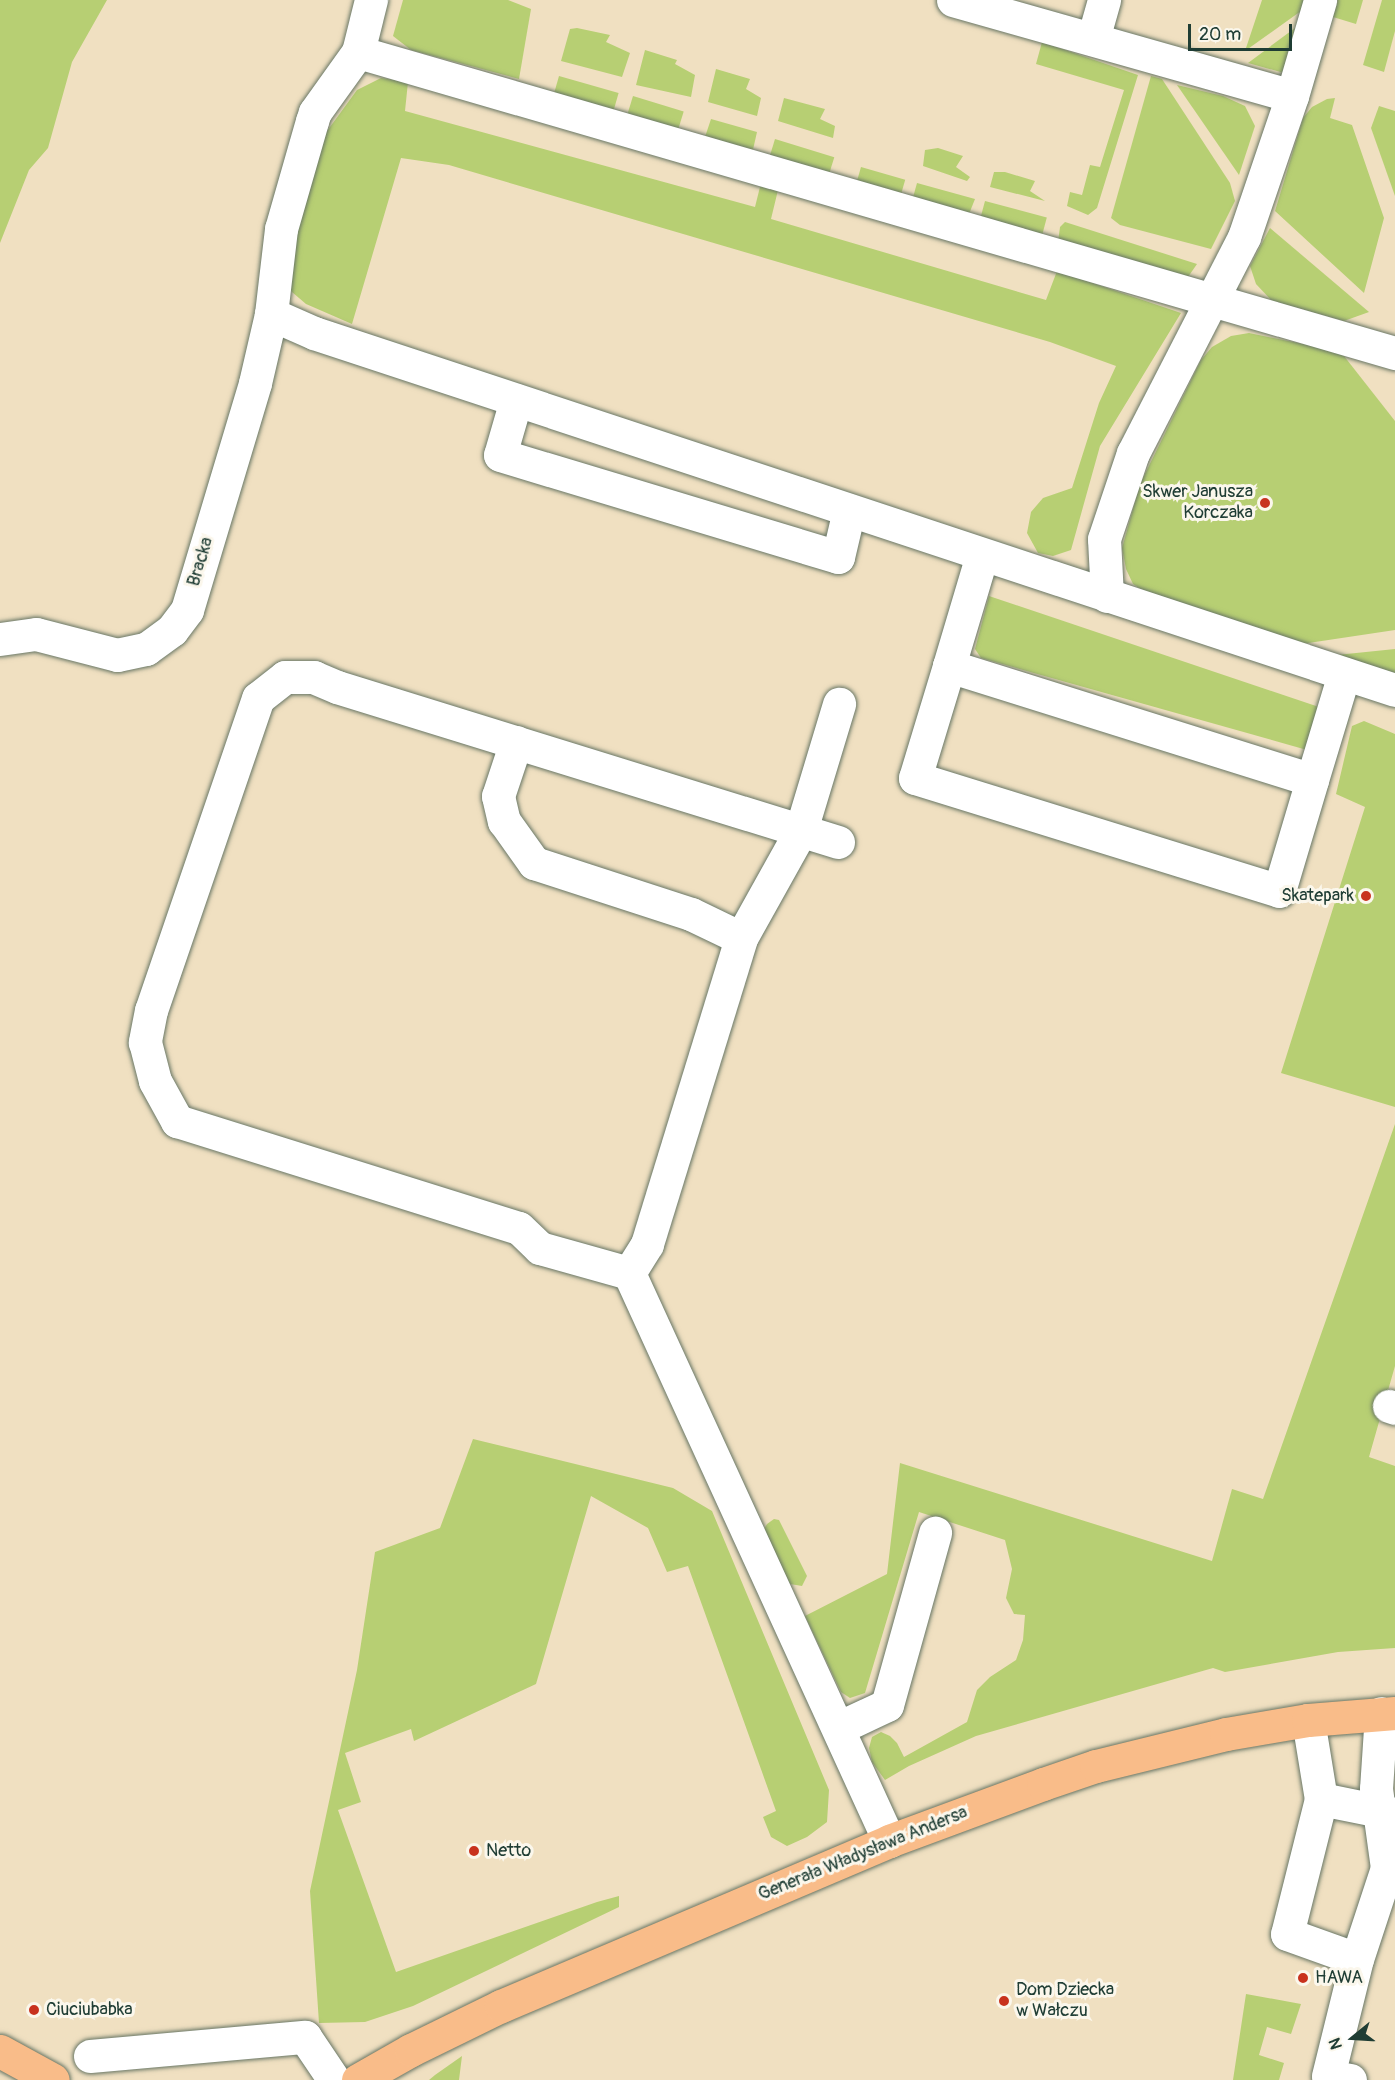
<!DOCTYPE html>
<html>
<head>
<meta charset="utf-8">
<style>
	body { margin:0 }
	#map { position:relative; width:1395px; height:2080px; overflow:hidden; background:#f0e0c1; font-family:Pangolin,sans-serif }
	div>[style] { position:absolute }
	.green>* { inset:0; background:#b7cf73; transform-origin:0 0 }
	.roads { filter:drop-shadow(0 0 2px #687665) drop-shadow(0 0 2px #687665) }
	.minor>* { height:33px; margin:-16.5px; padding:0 16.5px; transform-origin:16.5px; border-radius:16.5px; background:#fff }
	.major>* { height:33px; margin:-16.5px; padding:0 16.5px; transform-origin:16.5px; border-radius:16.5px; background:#f9bc89 }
	.dots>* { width:16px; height:16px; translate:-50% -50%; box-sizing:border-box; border:3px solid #fbf7ec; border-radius:50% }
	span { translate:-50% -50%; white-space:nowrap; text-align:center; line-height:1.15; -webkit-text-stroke:6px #fbf7ec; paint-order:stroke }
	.poi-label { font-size:18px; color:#1f3d34 }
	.right { translate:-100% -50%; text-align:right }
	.left { translate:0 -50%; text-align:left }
	.street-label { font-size:18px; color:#1f3d34 }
	.north { position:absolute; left:1323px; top:2008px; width:60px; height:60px; -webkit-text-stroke:4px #fbf7ec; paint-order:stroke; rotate:252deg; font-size:16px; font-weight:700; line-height:24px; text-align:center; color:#1f3d34 }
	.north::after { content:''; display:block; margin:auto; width:21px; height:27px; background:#1f3d34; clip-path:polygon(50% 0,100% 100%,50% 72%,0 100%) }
	.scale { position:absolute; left:1188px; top:24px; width:104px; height:27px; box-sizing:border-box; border:3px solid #1f3d34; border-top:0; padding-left:8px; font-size:18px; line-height:21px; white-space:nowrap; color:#1f3d34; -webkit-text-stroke:4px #fbf7ec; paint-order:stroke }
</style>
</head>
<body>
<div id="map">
	<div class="green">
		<i style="clip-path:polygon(0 0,107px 0,72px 62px,48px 148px,29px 170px,0 243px)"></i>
		<i style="clip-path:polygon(403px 0,508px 0,531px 9px,519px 79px,411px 50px,393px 36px)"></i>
		<i style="clip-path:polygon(1262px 0,1304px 0,1301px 11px,1245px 51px)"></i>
		<i style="clip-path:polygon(1338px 0,1363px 0,1356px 24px,1333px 17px)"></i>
		<i style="clip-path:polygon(1382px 0,1395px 0,1395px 31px,1384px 72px,1363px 65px)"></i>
		<i style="clip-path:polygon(577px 28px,610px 35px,606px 42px,630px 53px,622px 77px,561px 61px,570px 29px)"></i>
		<i style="clip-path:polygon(1295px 28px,1284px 73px,1248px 63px)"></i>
		<i style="clip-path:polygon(1042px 42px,1138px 75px,1097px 208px,1088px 215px,1067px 206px,1070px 192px,1082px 195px,1090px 165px,1100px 167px,1124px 90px,1036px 64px)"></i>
		<i style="clip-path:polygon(645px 50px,677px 60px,675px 64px,695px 75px,691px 97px,636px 85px)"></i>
		<i style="clip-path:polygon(716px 69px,750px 79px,746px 89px,761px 98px,757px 116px,708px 102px)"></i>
		<i style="left:559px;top:76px;width:62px;height:21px;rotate:16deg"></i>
		<i style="clip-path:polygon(1151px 76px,1162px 79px,1230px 183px,1235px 201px,1211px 249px,1120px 225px,1111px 218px)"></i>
		<i style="clip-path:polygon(381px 78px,408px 82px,405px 111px,755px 207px,761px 183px,779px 186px,771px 219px,1046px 300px,1057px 271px,1181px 313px,1100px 446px,1071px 550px,1053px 556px,1038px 553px,1027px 533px,1031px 512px,1043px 498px,1072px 488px,1099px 403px,1116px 366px,1050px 342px,449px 165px,401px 158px,352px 324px,306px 304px,292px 292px,281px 270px,322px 138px,357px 90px)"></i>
		<i style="clip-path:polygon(1177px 85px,1223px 96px,1245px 106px,1255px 126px,1239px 175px)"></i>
		<i style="left:633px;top:96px;width:53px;height:22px;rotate:17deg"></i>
		<i style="clip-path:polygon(784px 98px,825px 109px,820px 119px,835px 126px,833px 138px,778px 121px)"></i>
		<i style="clip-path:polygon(1335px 98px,1330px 118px,1352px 125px,1384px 218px,1364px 293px,1275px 211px,1303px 118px,1312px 107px,1327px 99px)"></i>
		<i style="clip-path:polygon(1379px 106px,1395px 111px,1395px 196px,1371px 128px)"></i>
		<i style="clip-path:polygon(711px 119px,757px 132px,752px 154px,705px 137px)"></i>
		<i style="left:775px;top:139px;width:62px;height:19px;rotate:17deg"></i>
		<i style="clip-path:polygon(938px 148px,963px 156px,956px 167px,970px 177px,967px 181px,923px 166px,925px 150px)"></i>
		<i style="left:861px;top:167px;width:46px;height:16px;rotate:16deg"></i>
		<i style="clip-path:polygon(994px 172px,1005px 172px,1035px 181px,1030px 191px,1045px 201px,990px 187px)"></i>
		<i style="clip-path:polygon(917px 183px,975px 199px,969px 214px,912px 201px)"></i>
		<i style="left:985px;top:201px;width:64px;height:20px;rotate:15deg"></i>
		<i style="clip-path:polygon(1065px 222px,1197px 264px,1188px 277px,1058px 242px,1060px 227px)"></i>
		<i style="clip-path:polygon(1270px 228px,1369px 312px,1344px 321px,1272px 301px,1256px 284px,1250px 266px)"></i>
		<i style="clip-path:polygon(1249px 333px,1328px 349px,1344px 356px,1395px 421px,1395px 630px,1295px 645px,1145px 592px,1133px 584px,1126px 569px,1122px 548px,1140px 484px,1201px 360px,1212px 347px,1231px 336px)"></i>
		<i style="clip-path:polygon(989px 596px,1319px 707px,1307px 750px,981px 658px,975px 649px)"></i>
		<i style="clip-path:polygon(1395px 649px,1395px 678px,1327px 656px)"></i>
		<i style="clip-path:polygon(1364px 721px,1395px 734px,1395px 1107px,1281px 1073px,1365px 807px,1336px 794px,1352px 726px)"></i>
		<i style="clip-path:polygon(1395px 1124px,1395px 1366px,1369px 1457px,1395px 1466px,1395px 1648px,1338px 1652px,1225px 1672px,1213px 1668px,976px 1736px,909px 1766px,885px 1780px,872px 1762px,869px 1748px,872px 1737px,881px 1732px,890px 1736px,897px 1743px,904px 1757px,967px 1722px,977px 1690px,990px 1677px,1016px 1660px,1023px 1640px,1025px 1615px,1014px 1614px,1006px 1598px,1012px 1569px,1005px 1540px,919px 1512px,865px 1693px,850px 1698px,841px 1692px,805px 1616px,887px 1574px,900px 1463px,1212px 1561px,1232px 1489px,1263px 1499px)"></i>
		<i style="clip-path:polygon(473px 1439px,673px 1488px,712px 1511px,829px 1790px,827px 1822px,807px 1837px,787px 1846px,771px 1837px,763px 1817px,776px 1811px,688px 1566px,667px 1572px,648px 1528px,591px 1496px,536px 1684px,414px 1741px,411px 1729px,345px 1753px,361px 1802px,338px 1810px,396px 1972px,597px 1902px,619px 1896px,619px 1907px,413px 2006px,365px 2022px,319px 2023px,310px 1891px,357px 1670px,375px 1552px,440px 1528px)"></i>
		<i style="clip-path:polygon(774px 1519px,779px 1520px,807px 1576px,802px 1586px,790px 1584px,763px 1531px,767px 1524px)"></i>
		<i style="clip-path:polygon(1246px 1994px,1301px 2004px,1291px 2034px,1267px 2027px,1259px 2055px,1284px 2063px,1279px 2080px,1233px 2080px)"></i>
		<i style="clip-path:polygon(462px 2056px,459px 2080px,429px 2080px,435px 2075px)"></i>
	</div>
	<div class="roads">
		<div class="minor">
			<i style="left:953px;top:0;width:352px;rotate:15.8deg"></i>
			<i style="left:1093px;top:39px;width:41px;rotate:-74.2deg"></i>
			<i style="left:358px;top:52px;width:54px;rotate:-76deg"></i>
			<i style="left:271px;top:314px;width:47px;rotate:23.8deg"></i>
			<i style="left:314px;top:333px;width:1138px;rotate:18.28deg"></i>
			<i style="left:516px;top:400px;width:57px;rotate:106.2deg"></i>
			<i style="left:500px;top:455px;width:353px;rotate:16.8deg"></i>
			<i style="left:838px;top:557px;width:48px;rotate:-76.8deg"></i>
			<i style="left:982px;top:555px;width:116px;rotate:106.6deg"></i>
			<i style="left:949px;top:666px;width:380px;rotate:17.4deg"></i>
			<i style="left:1312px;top:780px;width:111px;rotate:-73.2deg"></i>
			<i style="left:1107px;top:596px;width:57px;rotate:-93deg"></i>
			<i style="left:1104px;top:539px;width:91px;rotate:-71.4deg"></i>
			<i style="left:1133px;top:453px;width:243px;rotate:-62.8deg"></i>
			<i style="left:1244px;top:237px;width:149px;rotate:-71.2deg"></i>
			<i style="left:1292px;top:96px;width:100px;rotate:-73.7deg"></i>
			<i style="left:0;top:639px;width:36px;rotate:-8deg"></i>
			<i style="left:36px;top:634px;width:84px;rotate:14.5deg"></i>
			<i style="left:117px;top:655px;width:30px;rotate:-12deg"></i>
			<i style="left:146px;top:649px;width:32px;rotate:-36deg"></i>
			<i style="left:172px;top:630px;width:25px;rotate:-53deg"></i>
			<i style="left:187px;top:610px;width:237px;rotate:-73.3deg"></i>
			<i style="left:255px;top:383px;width:71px;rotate:-76.9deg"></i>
			<i style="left:271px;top:314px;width:86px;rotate:-83.3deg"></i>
			<i style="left:281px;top:229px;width:112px;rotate:-74deg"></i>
			<i style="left:312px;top:121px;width:9px;rotate:-72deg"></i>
			<i style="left:315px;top:112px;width:74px;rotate:-54.4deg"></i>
			<i style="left:358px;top:52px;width:1080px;rotate:16.19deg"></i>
			<i style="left:949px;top:666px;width:117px;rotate:106.9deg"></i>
			<i style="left:915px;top:778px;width:381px;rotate:17.2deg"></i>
			<i style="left:1279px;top:891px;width:116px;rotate:-73.4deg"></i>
			<i style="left:516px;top:742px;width:57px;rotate:108.4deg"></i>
			<i style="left:498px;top:796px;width:26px;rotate:77deg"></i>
			<i style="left:504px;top:821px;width:52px;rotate:54.5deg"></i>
			<i style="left:534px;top:863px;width:165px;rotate:18deg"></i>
			<i style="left:691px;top:914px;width:55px;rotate:25.6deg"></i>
			<i style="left:838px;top:842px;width:524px;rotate:-162.81deg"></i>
			<i style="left:337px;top:687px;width:25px;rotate:-157deg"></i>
			<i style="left:314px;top:677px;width:29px;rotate:180deg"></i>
			<i style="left:285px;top:677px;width:34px;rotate:142deg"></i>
			<i style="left:258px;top:698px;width:330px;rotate:108.9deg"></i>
			<i style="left:151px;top:1010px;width:33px;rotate:101deg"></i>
			<i style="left:145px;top:1042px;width:40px;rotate:75.6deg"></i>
			<i style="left:155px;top:1081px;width:46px;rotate:61.2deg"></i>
			<i style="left:177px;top:1121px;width:358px;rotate:17.4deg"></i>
			<i style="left:519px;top:1228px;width:29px;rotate:44deg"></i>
			<i style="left:540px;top:1248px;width:92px;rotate:15.7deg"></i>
			<i style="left:629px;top:1273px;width:625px;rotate:65.4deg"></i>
			<i style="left:629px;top:1273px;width:34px;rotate:-58deg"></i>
			<i style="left:647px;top:1244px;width:320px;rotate:-72.9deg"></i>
			<i style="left:741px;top:938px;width:124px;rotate:-60.9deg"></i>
			<i style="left:801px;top:830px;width:132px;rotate:-73.2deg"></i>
			<i style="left:1389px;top:1406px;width:6px;rotate:18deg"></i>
			<i style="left:1308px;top:1720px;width:80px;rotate:80.7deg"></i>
			<i style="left:1321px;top:1799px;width:139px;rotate:104.1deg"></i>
			<i style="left:1287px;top:1934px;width:74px;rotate:19.7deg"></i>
			<i style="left:838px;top:1728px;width:54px;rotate:-25.1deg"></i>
			<i style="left:887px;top:1705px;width:179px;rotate:-74.4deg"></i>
			<i style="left:1321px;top:1799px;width:76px;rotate:11.5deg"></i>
			<i style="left:90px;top:2056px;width:216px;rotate:-5.1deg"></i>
			<i style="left:305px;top:2037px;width:52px;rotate:56deg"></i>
			<i style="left:1350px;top:2080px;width:22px;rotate:-170deg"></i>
			<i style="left:1328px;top:2076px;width:121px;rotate:-76.1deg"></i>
			<i style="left:1357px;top:1959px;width:96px;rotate:-71.8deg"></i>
			<i style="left:1387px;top:1868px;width:80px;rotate:-97.9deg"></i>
			<i style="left:1376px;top:1789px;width:76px;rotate:-86.2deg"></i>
		</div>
		<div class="major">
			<i style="left:0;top:2051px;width:60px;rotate:28.7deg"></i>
			<i style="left:358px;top:2080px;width:61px;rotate:-29.5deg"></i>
			<i style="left:411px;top:2050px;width:100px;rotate:-26.1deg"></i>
			<i style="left:501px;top:2006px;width:422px;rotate:-23deg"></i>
			<i style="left:889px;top:1841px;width:164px;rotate:-20.3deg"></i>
			<i style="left:1043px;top:1784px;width:56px;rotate:-18.8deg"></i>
			<i style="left:1096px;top:1766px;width:134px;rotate:-13.8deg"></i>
			<i style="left:1226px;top:1734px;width:83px;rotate:-9.7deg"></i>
			<i style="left:1308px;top:1720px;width:87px;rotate:-4.6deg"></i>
		</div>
	</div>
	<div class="dots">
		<i style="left:1265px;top:503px;background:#c8321e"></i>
		<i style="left:1366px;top:896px;background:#c8321e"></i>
		<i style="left:474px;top:1851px;background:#c8321e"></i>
		<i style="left:1303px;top:1978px;background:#c8321e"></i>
		<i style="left:1004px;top:2001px;background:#c8321e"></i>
		<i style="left:34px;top:2010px;background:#c8321e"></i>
	</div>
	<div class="poi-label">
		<span class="right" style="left:1253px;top:503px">Skwer Janusza<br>Korczaka</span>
		<span class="right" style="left:1354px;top:896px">Skatepark</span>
		<span class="left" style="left:486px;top:1851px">Netto</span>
		<span class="left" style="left:1315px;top:1978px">HAWA</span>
		<span class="left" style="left:1016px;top:2001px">Dom Dziecka<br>w Wałczu</span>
		<span class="left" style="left:46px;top:2010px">Ciuciubabka</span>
	</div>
	<div class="street-label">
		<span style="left:201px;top:562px;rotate:-73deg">Bracka</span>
		<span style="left:863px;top:1854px;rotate:-22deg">Generała Władysława Andersa</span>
	</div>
	<div class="north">N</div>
	<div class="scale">20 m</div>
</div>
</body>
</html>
